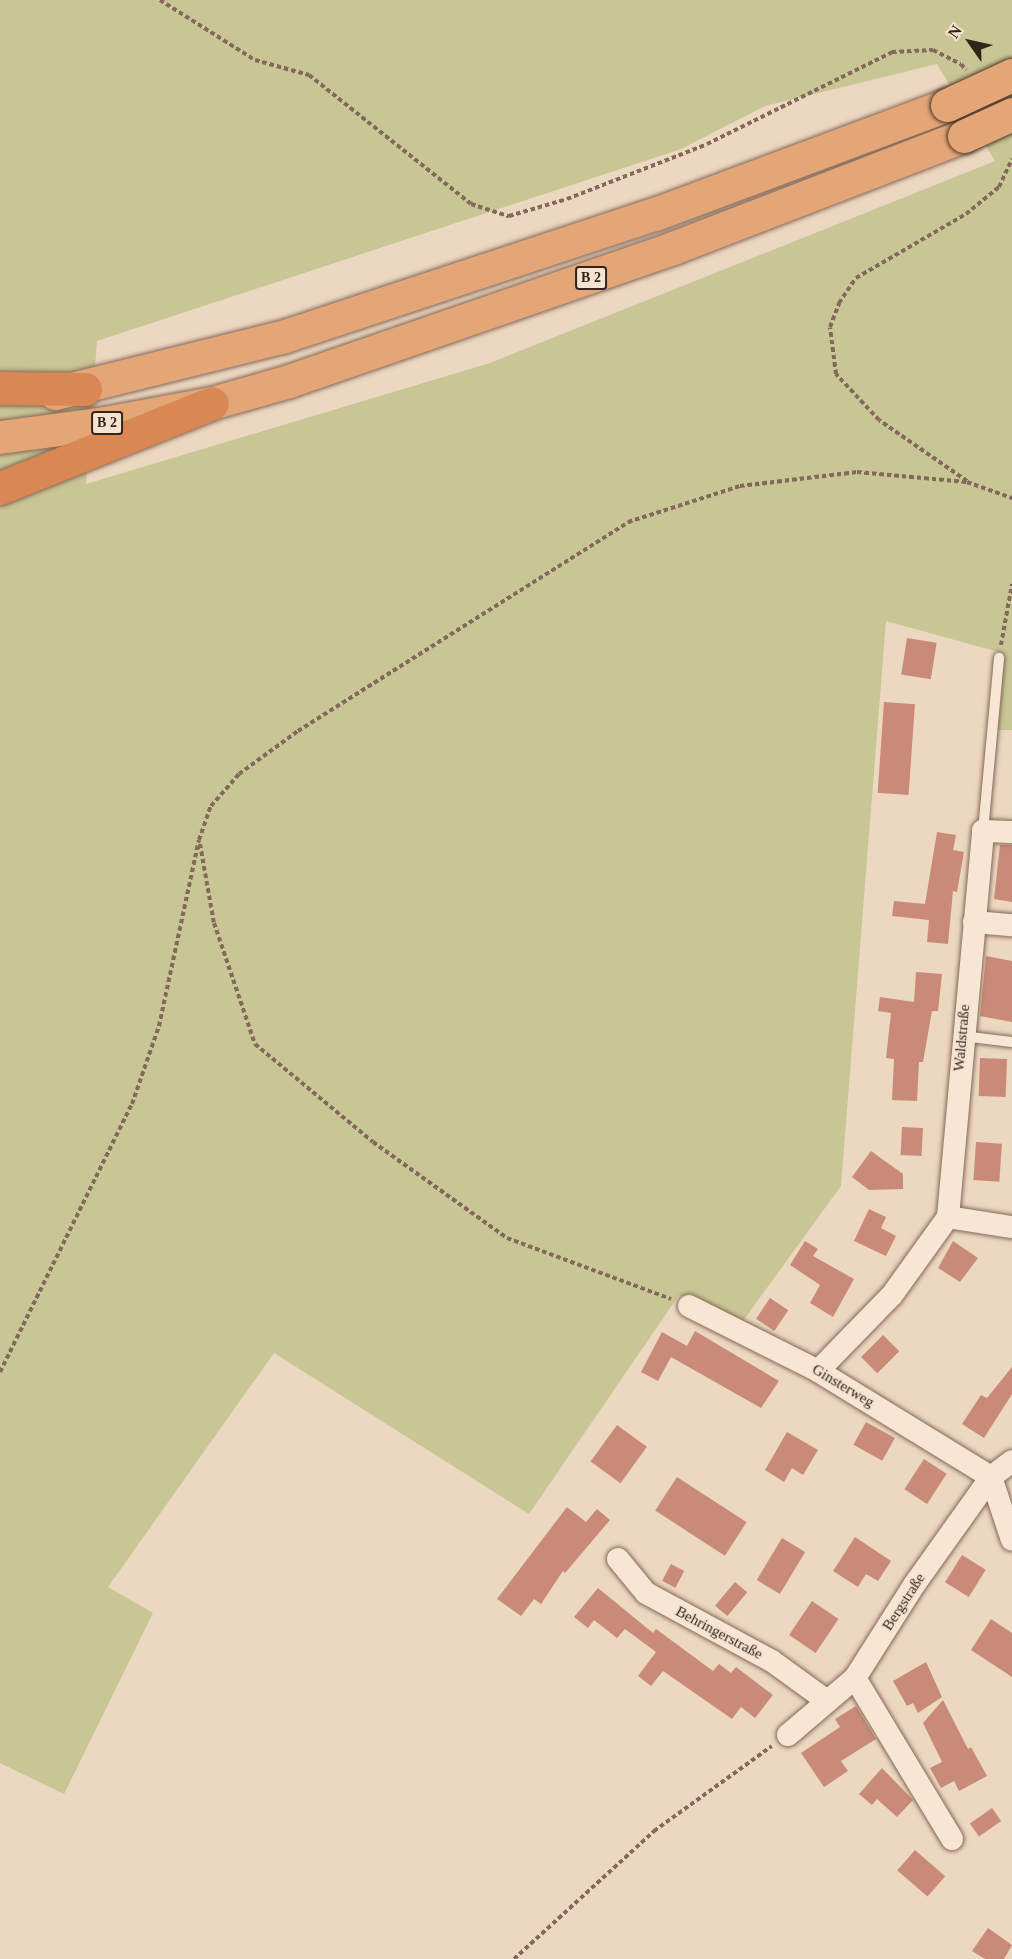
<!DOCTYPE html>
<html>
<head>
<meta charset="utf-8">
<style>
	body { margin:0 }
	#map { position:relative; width:1012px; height:1959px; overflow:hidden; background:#ecd7c0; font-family:"Times New Roman",serif }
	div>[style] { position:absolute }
	.green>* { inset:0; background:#c9c695 }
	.building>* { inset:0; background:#c98b77; transform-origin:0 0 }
	.path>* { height:4px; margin-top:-2px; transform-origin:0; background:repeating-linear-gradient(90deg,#846859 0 4.5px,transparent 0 7.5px) }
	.roads { filter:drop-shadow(0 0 2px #846859) drop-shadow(0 0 2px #846859) }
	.service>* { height:10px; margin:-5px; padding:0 5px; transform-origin:5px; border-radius:5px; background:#f7e6d3 }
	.minor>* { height:22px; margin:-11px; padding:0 11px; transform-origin:11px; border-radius:11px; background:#f7e6d3 }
	.trunk>* { height:33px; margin:-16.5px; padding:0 16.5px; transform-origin:16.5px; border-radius:16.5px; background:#e4a676 }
	.motorway>* { height:33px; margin:-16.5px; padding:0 16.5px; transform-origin:16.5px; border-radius:16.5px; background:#d98753 }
	.bridges { filter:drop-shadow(0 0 2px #52382d) drop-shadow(0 0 2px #52382d) }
	.trunk-bridge>* { height:33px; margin:-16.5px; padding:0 16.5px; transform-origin:16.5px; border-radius:16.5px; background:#e4a676 }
	span { translate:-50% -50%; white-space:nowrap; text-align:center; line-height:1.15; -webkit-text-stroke:4.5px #f4e3cf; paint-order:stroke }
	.shield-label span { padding:2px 4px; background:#f4e3cf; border:2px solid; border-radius:4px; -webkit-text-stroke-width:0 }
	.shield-label { font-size:14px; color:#34241d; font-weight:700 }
	.street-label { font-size:15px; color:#34241d }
	.north { position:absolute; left:940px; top:12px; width:60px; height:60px; -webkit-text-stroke:4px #f4e3cf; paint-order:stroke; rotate:304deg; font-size:16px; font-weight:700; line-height:24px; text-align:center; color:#34241d }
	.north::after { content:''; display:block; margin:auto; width:21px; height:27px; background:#34241d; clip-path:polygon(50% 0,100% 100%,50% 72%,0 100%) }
</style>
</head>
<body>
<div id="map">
	<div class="green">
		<i style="clip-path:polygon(evenodd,0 0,1012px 0,1012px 730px,997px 730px,1002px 653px,886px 621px,841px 1186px,743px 1321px,679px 1295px,529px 1514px,274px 1353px,108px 1587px,153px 1613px,64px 1794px,0 1763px,0 0,937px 64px,995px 161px,490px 363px,86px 484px,97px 341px,681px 149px,765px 106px,937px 64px)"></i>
	</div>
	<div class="building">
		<i style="left:907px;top:638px;width:30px;height:37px;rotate:9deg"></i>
		<i style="left:884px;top:702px;width:31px;height:91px;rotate:4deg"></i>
		<i style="clip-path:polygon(937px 832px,956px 835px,953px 850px,964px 852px,957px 892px,953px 891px,948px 944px,927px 942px,929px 920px,892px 916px,894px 901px,925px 904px)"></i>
		<i style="clip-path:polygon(1000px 845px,1012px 845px,1012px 902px,994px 899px)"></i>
		<i style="clip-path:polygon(986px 956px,1012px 961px,1012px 1022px,980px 1016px)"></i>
		<i style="clip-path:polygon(916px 972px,942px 974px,938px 1011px,932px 1011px,923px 1062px,919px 1062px,917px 1101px,892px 1100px,894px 1059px,886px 1058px,891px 1013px,878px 1011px,880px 997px,914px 1002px)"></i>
		<i style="left:980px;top:1058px;width:27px;height:38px;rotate:2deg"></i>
		<i style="left:902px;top:1127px;width:21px;height:28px;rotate:3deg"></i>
		<i style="left:976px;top:1142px;width:26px;height:38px;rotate:4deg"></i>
		<i style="clip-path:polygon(871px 1151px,903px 1174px,903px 1189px,869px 1190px,852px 1177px)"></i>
		<i style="clip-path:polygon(869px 1209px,886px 1217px,881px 1228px,896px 1236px,886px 1256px,854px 1241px)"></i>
		<i style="clip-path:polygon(805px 1241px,818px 1249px,813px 1256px,854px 1279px,833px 1317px,810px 1303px,820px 1285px,790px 1265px)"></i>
		<i style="clip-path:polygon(953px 1241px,978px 1258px,960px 1282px,938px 1268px)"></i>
		<i style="left:770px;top:1298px;width:22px;height:25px;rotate:34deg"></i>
		<i style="clip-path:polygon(695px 1331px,779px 1381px,761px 1408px,671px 1357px,658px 1381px,641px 1372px,662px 1332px,687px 1346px)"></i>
		<i style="left:883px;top:1335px;width:23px;height:31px;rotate:45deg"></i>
		<i style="clip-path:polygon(1012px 1367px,1012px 1394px,984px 1438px,962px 1424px,981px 1395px,987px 1398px)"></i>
		<i style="left:866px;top:1422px;width:33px;height:26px;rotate:29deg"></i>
		<i style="left:617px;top:1425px;width:37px;height:45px;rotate:36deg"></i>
		<i style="clip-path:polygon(787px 1432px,818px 1450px,803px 1475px,792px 1468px,784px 1482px,765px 1470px)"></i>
		<i style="left:924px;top:1459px;width:27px;height:36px;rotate:33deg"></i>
		<i style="left:677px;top:1477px;width:83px;height:40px;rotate:33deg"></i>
		<i style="clip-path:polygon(567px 1507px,586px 1522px,597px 1509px,610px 1520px,565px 1573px,563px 1571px,541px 1604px,534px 1599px,521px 1616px,497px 1599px)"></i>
		<i style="clip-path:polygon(855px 1537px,891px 1561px,878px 1581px,866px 1574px,858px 1587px,833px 1571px)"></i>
		<i style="left:782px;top:1538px;width:27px;height:49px;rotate:31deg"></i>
		<i style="left:962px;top:1555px;width:28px;height:32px;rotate:32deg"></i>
		<i style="left:671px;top:1564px;width:15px;height:19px;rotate:28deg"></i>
		<i style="left:735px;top:1582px;width:16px;height:31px;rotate:40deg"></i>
		<i style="clip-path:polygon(598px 1588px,653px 1633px,656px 1629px,713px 1671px,719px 1664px,731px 1673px,736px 1667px,773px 1695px,755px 1718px,741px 1707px,732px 1719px,663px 1671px,651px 1686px,638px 1676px,656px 1652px,625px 1629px,617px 1638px,594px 1620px,588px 1628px,574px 1617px)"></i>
		<i style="left:812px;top:1601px;width:32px;height:41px;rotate:34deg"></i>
		<i style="clip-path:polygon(991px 1619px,1012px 1633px,1012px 1677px,971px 1650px)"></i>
		<i style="clip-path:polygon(926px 1662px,942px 1697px,918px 1713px,913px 1703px,907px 1706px,893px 1681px)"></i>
		<i style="clip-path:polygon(943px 1700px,968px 1749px,971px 1747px,987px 1776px,959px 1791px,954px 1781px,941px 1788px,930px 1768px,942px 1762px,923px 1723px)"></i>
		<i style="clip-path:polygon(856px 1706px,876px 1739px,841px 1761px,848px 1771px,824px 1787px,801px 1753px,840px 1727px,835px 1719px)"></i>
		<i style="clip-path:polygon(882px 1768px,913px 1800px,897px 1817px,877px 1799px,872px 1805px,859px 1794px)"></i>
		<i style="left:992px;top:1808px;width:16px;height:27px;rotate:55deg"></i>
		<i style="left:915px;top:1850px;width:40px;height:27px;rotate:41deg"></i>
		<i style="clip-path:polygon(988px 1928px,1012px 1945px,1004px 1959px,985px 1959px,972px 1951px)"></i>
	</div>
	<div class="path">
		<i style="left:160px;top:0;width:112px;rotate:32.3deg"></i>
		<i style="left:255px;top:60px;width:56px;rotate:15.5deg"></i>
		<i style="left:309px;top:75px;width:207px;rotate:38.5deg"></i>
		<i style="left:471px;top:204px;width:40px;rotate:18deg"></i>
		<i style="left:509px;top:216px;width:60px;rotate:-16.3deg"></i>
		<i style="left:567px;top:199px;width:150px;rotate:-21.4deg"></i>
		<i style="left:707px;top:144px;width:207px;rotate:-26.4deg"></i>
		<i style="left:892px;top:52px;width:41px;rotate:-2.8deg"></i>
		<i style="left:933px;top:50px;width:31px;rotate:27deg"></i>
		<i style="left:961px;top:64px;width:8px;rotate:50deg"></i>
		<i style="left:967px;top:481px;width:107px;rotate:-145.3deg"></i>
		<i style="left:879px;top:420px;width:63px;rotate:-133.1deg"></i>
		<i style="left:836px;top:374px;width:47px;rotate:-97.3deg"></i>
		<i style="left:830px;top:327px;width:26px;rotate:-69deg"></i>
		<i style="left:839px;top:303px;width:30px;rotate:-56deg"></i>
		<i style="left:856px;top:278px;width:127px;rotate:-30.2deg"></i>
		<i style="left:966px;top:214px;width:43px;rotate:-39.3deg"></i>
		<i style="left:999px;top:187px;width:31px;rotate:-65deg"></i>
		<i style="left:1001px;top:645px;width:62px;rotate:-79.8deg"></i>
		<i style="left:200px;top:844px;width:80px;rotate:80deg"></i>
		<i style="left:214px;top:923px;width:128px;rotate:71.3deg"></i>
		<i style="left:255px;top:1044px;width:153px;rotate:39.7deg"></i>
		<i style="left:373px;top:1142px;width:165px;rotate:35.6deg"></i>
		<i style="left:507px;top:1238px;width:175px;rotate:20.4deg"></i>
		<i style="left:0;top:1372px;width:299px;rotate:-63.8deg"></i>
		<i style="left:132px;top:1104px;width:83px;rotate:-70.9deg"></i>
		<i style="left:159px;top:1026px;width:190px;rotate:-77.9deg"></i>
		<i style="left:199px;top:840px;width:36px;rotate:-71deg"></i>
		<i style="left:211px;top:806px;width:43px;rotate:-48.8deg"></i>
		<i style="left:239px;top:774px;width:73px;rotate:-36.1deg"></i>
		<i style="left:298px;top:731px;width:391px;rotate:-32.3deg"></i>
		<i style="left:628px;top:522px;width:118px;rotate:-17.8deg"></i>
		<i style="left:740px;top:486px;width:118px;rotate:-6.8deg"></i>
		<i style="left:857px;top:472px;width:110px;rotate:5.2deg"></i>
		<i style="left:967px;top:482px;width:48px;rotate:19.6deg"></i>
		<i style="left:514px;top:1959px;width:190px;rotate:-42.4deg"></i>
		<i style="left:654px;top:1831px;width:145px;rotate:-35.8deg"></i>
	</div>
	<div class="roads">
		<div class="service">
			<i style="left:983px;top:831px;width:174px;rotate:-84.7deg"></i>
			<i style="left:962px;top:1036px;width:50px;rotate:6.8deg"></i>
		</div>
		<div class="minor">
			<i style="left:974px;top:922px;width:38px;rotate:5deg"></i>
			<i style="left:948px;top:1217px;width:65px;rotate:8.9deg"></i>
			<i style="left:689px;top:1306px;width:144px;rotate:26.7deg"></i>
			<i style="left:818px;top:1371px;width:203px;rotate:31.5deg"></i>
			<i style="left:818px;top:1371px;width:106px;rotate:-45.8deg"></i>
			<i style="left:892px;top:1295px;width:96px;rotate:-54.3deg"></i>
			<i style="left:948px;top:1217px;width:388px;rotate:-84.8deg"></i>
			<i style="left:983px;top:831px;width:29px;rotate:2deg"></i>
			<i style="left:991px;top:1477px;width:66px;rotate:71.6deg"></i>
			<i style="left:618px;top:1559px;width:44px;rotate:50.5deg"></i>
			<i style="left:646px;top:1593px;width:143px;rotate:28.4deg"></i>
			<i style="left:772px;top:1661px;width:68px;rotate:36deg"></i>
			<i style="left:855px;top:1678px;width:188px;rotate:58.9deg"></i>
			<i style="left:788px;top:1735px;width:88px;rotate:-40.4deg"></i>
			<i style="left:855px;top:1678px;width:110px;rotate:-57.6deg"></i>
			<i style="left:914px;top:1585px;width:133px;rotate:-54.5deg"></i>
			<i style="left:991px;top:1477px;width:26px;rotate:-37deg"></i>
		</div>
		<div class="trunk">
			<i style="left:55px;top:393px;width:234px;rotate:-13.9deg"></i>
			<i style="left:282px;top:337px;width:393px;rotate:-18.3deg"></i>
			<i style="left:655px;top:214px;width:312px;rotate:-20.5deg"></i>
			<i style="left:0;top:437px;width:106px;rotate:-7.6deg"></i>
			<i style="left:105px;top:423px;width:109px;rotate:-10.6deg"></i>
			<i style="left:212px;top:403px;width:80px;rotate:-15.9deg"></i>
			<i style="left:289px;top:381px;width:406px;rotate:-19.1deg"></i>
			<i style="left:673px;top:248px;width:312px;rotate:-21.1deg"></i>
		</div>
		<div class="motorway">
			<i style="left:0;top:388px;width:85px;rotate:0.7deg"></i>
			<i style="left:0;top:488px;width:228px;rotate:-21.8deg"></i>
		</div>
	</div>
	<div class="bridges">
		<div class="trunk-bridge">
			<i style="left:947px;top:105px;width:72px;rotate:-24.8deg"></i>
			<i style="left:964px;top:136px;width:53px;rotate:-24.6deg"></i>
		</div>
	</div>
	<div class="shield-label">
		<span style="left:591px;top:278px">B 2</span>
		<span style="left:107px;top:423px">B 2</span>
	</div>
	<div class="street-label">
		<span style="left:962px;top:1038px;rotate:-85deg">Waldstraße</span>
		<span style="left:843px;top:1386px;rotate:31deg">Ginsterweg</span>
		<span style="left:904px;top:1602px;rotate:-57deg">Bergstraße</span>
		<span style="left:719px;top:1633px;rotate:28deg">Behringerstraße</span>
	</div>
	<div class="north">N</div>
</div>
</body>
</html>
